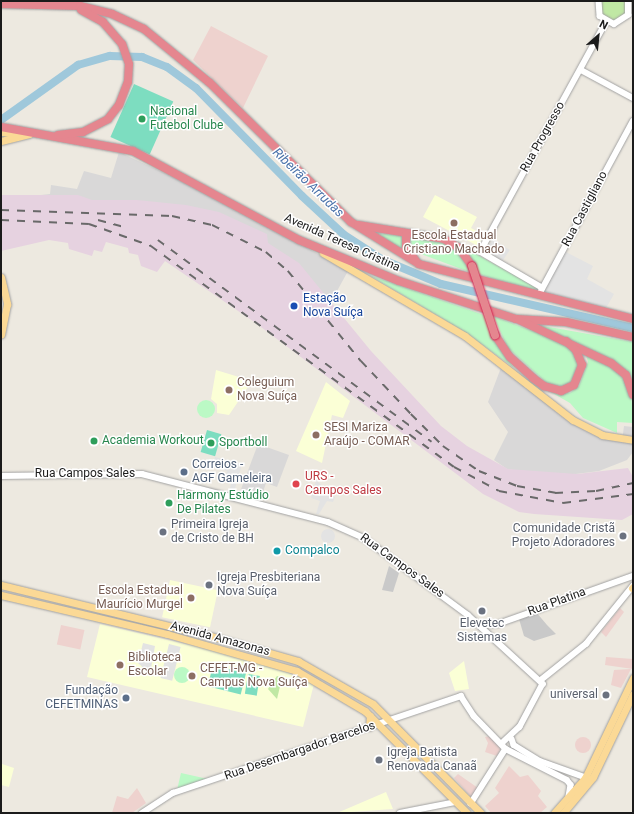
<!DOCTYPE html>
<html>
<head>
<meta charset="utf-8">
<style>
	body { margin:0 }
	#map { position:relative; width:634px; height:814px; overflow:hidden; background:#ede9e0; font-family:Roboto,sans-serif }
	div>[style] { position:absolute }
	.residential>* { inset:0; background:#d9d8d8 }
	.commercial>* { inset:0; background:#eed2ce; transform-origin:0 0 }
	.round { border-radius:50% }
	.industrial>* { inset:0; background:#e6d2e0 }
	.education>* { inset:0; background:#fbffd6; transform-origin:0 0 }
	.religious>* { inset:0; background:#c9c9c9 }
	.grass>* { inset:0; background:#c0e8a4 }
	.park>* { inset:0; background:#bbf9c5 }
	.pitch>* { inset:0; background:#7dddc0; transform-origin:0 0 }
	.parking>* { inset:0; background:#e3e3e3; transform-origin:0 0 }
	.river>* { height:8px; margin:-4px; padding:0 4px; transform-origin:4px; border-radius:4px; background:#9fc8db }
	.roads { filter:drop-shadow(0 0 1px #a2a2a2) drop-shadow(0 0 1px #a2a2a2) }
	.minor>* { height:5.5px; margin:-2.75px; padding:0 2.75px; transform-origin:2.75px; border-radius:2.75px; background:#fff }
	.major>* { height:7px; margin:-3.5px; padding:0 3.5px; transform-origin:3.5px; border-radius:3.5px; background:#fbd996 }
	.highway>* { height:8px; margin:-4px; padding:0 4px; transform-origin:4px; border-radius:4px; background:#e5868f }
	.rail>* { height:1.5px; margin-top:-0.75px; transform-origin:0; background:repeating-linear-gradient(90deg,#696969 0 8px,transparent 0 16px) }
	.bridges { filter:drop-shadow(0 0 1px #d42350) drop-shadow(0 0 1px #d42350) }
	.highway-bridge>* { height:8px; margin:-4px; padding:0 4px; transform-origin:4px; border-radius:4px; background:#e5868f }
	.dots>* { width:11px; height:11px; translate:-50% -50%; box-sizing:border-box; border:2px solid #fff; border-radius:50% }
	span { translate:-50% -50%; white-space:nowrap; text-align:center; line-height:1.15; -webkit-text-stroke:3px #fff; paint-order:stroke }
	.leisure-label { font-size:12px; color:#27864d }
	.left { translate:0 -50%; text-align:left }
	.street-label { font-size:12px; color:#1b1b1b }
	.education-label { font-size:12px; color:#785e54 }
	.right { translate:-100% -50%; text-align:right }
	.transit-label { font-size:12px; color:#164399 }
	.service-label { font-size:12px; color:#4e5e75 }
	.health-label { font-size:12px; color:#be3a42 }
	.worship-label { font-size:12px; color:#5b616d }
	.culture-label { font-size:12px; color:#0d838f }
	.water-label { font-size:13px; color:#4870a9; font-style:italic }
	.frame { position:absolute; inset:0; border:2px solid #1b1b1b; pointer-events:none }
	.north { position:absolute; left:578px; top:16px; width:40px; height:40px; -webkit-text-stroke:3px #fff; paint-order:stroke; rotate:27deg; font-size:11px; font-weight:700; line-height:16px; text-align:center; color:#1b1b1b }
	.north::after { content:''; display:block; margin:auto; width:14px; height:18px; background:#1b1b1b; clip-path:polygon(50% 0,100% 100%,50% 72%,0 100%) }
</style>
</head>
<body>
<div id="map">
	<div class="residential">
		<i style="clip-path:polygon(119px 152px,224px 201px,348px 271px,331px 302px,42px 205px,41px 195px,50px 194px,51px 185px,77px 189px,84px 171px,111px 178px)"></i>
		<i style="clip-path:polygon(502px 365px,569px 420px,622px 441px,624px 426px,633px 427px,633px 452px,627px 460px,599px 471px,560px 476px,507px 469px,494px 460px,508px 432px,488px 402px)"></i>
		<i style="clip-path:polygon(258px 444px,289px 455px,277px 487px,266px 483px,262px 495px,247px 490px,246px 493px,240px 492px)"></i>
	</div>
	<div class="commercial">
		<i style="clip-path:polygon(211px 26px,268px 56px,243px 108px,193px 60px)"></i>
		<i style="clip-path:polygon(620px 608px,624px 612px,606px 637px,601px 632px)"></i>
		<i style="left:61px;top:625px;width:24px;height:20px;rotate:12deg"></i>
		<i style="clip-path:polygon(606px 657px,633px 659px,633px 669px,605px 665px)"></i>
		<i style="clip-path:polygon(631px 669px,621px 688px,611px 685px,614px 670px)"></i>
		<i style="clip-path:polygon(490px 736px,504px 742px,497px 756px,485px 752px,488px 743px,485px 737px)"></i>
		<i class="round" style="left:575px;top:737px;width:16px;height:16px"></i>
		<i style="clip-path:polygon(509px 766px,520px 777px,528px 775px,541px 791px,538px 796px,547px 807px,540px 813px,491px 813px,485px 806px,499px 793px,495px 788px)"></i>
		<i style="clip-path:polygon(458px 774px,478px 788px,471px 797px,454px 778px)"></i>
		<i style="clip-path:polygon(137px 788px,146px 803px,132px 813px,112px 813px,117px 796px,128px 799px)"></i>
	</div>
	<div class="industrial">
		<i style="clip-path:polygon(1px 195px,78px 195px,92px 200px,137px 200px,186px 205px,219px 212px,267px 234px,268px 243px,299px 263px,371px 351px,441px 426px,467px 446px,508px 469px,577px 474px,628px 468px,633px 477px,633px 514px,622px 520px,534px 514px,519px 512px,483px 494px,257px 324px,165px 261px,157px 272px,141px 266px,138px 255px,129px 253px,128px 248px,106px 242px,102px 252px,94px 250px,92px 256px,69px 249px,68px 243px,49px 240px,1px 251px)"></i>
	</div>
	<div class="education">
		<i style="clip-path:polygon(435px 195px,477px 217px,471px 228px,484px 235px,478px 246px,423px 217px)"></i>
		<i style="clip-path:polygon(216px 370px,252px 381px,229px 415px,217px 413px,217px 404px,211px 399px)"></i>
		<i style="clip-path:polygon(326px 382px,350px 401px,343px 418px,332px 415px,322px 463px,296px 451px)"></i>
		<i style="left:170px;top:580px;width:49px;height:38px;rotate:12deg"></i>
		<i style="clip-path:polygon(100px 624px,265px 663px,314px 684px,303px 727px,87px 677px)"></i>
		<i style="clip-path:polygon(464px 661px,469px 689px,455px 691px,449px 673px)"></i>
		<i style="clip-path:polygon(2px 764px,14px 768px,9px 787px,1px 785px)"></i>
		<i style="clip-path:polygon(386px 792px,393px 809px,337px 813px)"></i>
	</div>
	<div class="religious">
		<i style="clip-path:polygon(389px 566px,399px 573px,393px 592px,382px 590px)"></i>
		<i style="clip-path:polygon(536px 612px,547px 625px,556px 634px,534px 641px,524px 636px,519px 619px)"></i>
	</div>
	<div class="grass">
		<i style="clip-path:polygon(600px 1px,627px 1px,628px 10px,619px 22px,603px 19px)"></i>
		<i style="clip-path:polygon(277px 676px,282px 678px,277px 699px,268px 689px)"></i>
	</div>
	<div class="park">
		<i style="clip-path:polygon(375px 233px,404px 236px,406px 251px,384px 239px)"></i>
		<i style="clip-path:polygon(410px 237px,441px 240px,460px 254px,472px 273px,413px 251px)"></i>
		<i style="clip-path:polygon(458px 244px,536px 287px,537px 289px,534px 292px,479px 274px,469px 256px)"></i>
		<i style="clip-path:polygon(369px 275px,484px 315px,492px 338px,514px 368px,465px 332px)"></i>
		<i style="clip-path:polygon(493px 316px,559px 341px,577px 352px,579px 374px,567px 387px,548px 384px,508px 348px)"></i>
		<i style="clip-path:polygon(538px 325px,633px 342px,633px 383px,628px 373px)"></i>
		<i style="clip-path:polygon(585px 352px,610px 364px,625px 377px,631px 390px,633px 423px,617px 422px,617px 433px,583px 418px,570px 403px,549px 391px,570px 393px,579px 386px,588px 362px)"></i>
		<i class="round" style="left:197px;top:400px;width:18px;height:18px"></i>
		<i class="round" style="left:174px;top:667px;width:16px;height:16px"></i>
		<i style="clip-path:polygon(181px 773px,208px 779px,177px 790px)"></i>
	</div>
	<div class="pitch">
		<i style="left:134px;top:84px;width:43px;height:58px;rotate:24deg"></i>
		<i style="left:207px;top:430px;width:15px;height:23px;rotate:16deg"></i>
		<i style="left:213px;top:665px;width:34px;height:22px;rotate:14deg"></i>
		<i style="left:248px;top:674px;width:12px;height:20px;rotate:9deg"></i>
	</div>
	<div class="parking">
		<i style="left:493px;top:239px;width:20px;height:13px;rotate:33deg"></i>
		<i style="clip-path:polygon(564px 251px,593px 266px,587px 279px,614px 294px,605px 310px,541px 295px)"></i>
		<i style="clip-path:polygon(215px 457px,242px 464px,234px 492px,229px 491px,232px 481px,225px 479px,227px 471px,213px 467px)"></i>
		<i style="clip-path:polygon(316px 480px,335px 497px,333px 502px,327px 501px,319px 514px,316px 514px,320px 501px,311px 498px)"></i>
		<i class="round" style="left:321px;top:529px;width:14px;height:14px"></i>
		<i style="clip-path:polygon(143px 643px,155px 646px,150px 674px,138px 663px)"></i>
		<i style="left:169px;top:644px;width:12px;height:35px;rotate:14deg"></i>
	</div>
	<div class="river">
		<i style="left:1px;top:120px;width:95px;rotate:-35.5deg"></i>
		<i style="left:78px;top:65px;width:33px;rotate:-16deg"></i>
		<i style="left:110px;top:56px;width:32px;rotate:2deg"></i>
		<i style="left:142px;top:57px;width:27px;rotate:22deg"></i>
		<i style="left:167px;top:67px;width:36px;rotate:36deg"></i>
		<i style="left:196px;top:88px;width:151px;rotate:45.5deg"></i>
		<i style="left:302px;top:196px;width:56px;rotate:42.8deg"></i>
		<i style="left:343px;top:234px;width:45px;rotate:33.3deg"></i>
		<i style="left:381px;top:259px;width:65px;rotate:22.6deg"></i>
		<i style="left:441px;top:284px;width:197px;rotate:12.9deg"></i>
	</div>
	<div class="roads">
		<div class="minor">
			<i style="left:599px;top:1px;width:15px;rotate:86deg"></i>
			<i style="left:600px;top:16px;width:16px;rotate:30deg"></i>
			<i style="left:614px;top:24px;width:17px;rotate:-33deg"></i>
			<i style="left:628px;top:15px;width:14px;rotate:-90deg"></i>
			<i style="left:581px;top:70px;width:59px;rotate:28.3deg"></i>
			<i style="left:542px;top:288px;width:72px;rotate:-149.9deg"></i>
			<i style="left:480px;top:252px;width:262px;rotate:-61.3deg"></i>
			<i style="left:541px;top:291px;width:193px;rotate:-61.6deg"></i>
			<i style="left:1px;top:476px;width:141px;rotate:-0.8deg"></i>
			<i style="left:142px;top:474px;width:192px;rotate:14.5deg"></i>
			<i style="left:328px;top:522px;width:39px;rotate:24deg"></i>
			<i style="left:364px;top:538px;width:129px;rotate:36.5deg"></i>
			<i style="left:468px;top:615px;width:102px;rotate:42.6deg"></i>
			<i style="left:543px;top:684px;width:49px;rotate:118.1deg"></i>
			<i style="left:520px;top:727px;width:22px;rotate:137deg"></i>
			<i style="left:480px;top:625px;width:18px;rotate:-3deg"></i>
			<i style="left:498px;top:624px;width:143px;rotate:-19.6deg"></i>
			<i style="left:541px;top:680px;width:58px;rotate:-38.7deg"></i>
			<i style="left:586px;top:644px;width:75px;rotate:-51deg"></i>
			<i style="left:512px;top:739px;width:6px;rotate:72deg"></i>
			<i style="left:514px;top:745px;width:31px;rotate:32deg"></i>
			<i style="left:540px;top:761px;width:50px;rotate:19.9deg"></i>
			<i style="left:506px;top:749px;width:68px;rotate:26.9deg"></i>
			<i style="left:567px;top:780px;width:6px;rotate:51deg"></i>
			<i style="left:571px;top:785px;width:11px;rotate:100deg"></i>
			<i style="left:142px;top:813px;width:37px;rotate:-33deg"></i>
			<i style="left:173px;top:793px;width:304px;rotate:-18.6deg"></i>
			<i style="left:461px;top:696px;width:24px;rotate:57deg"></i>
			<i style="left:474px;top:716px;width:46px;rotate:45.9deg"></i>
			<i style="left:506px;top:749px;width:65px;rotate:122.5deg"></i>
			<i style="left:400px;top:813px;width:57px;rotate:-11.1deg"></i>
		</div>
		<div class="major">
			<i style="left:1px;top:132px;width:18px;rotate:6deg"></i>
			<i style="left:1px;top:141px;width:29px;rotate:-14deg"></i>
			<i style="left:323px;top:253px;width:164px;rotate:30.3deg"></i>
			<i style="left:465px;top:336px;width:137px;rotate:37.9deg"></i>
			<i style="left:573px;top:420px;width:33px;rotate:27deg"></i>
			<i style="left:602px;top:435px;width:31px;rotate:9deg"></i>
			<i style="left:1px;top:277px;width:28px;rotate:77deg"></i>
			<i style="left:7px;top:304px;width:31px;rotate:101deg"></i>
			<i style="left:1px;top:585px;width:216px;rotate:13.7deg"></i>
			<i style="left:211px;top:636px;width:91px;rotate:16deg"></i>
			<i style="left:298px;top:661px;width:86px;rotate:29.8deg"></i>
			<i style="left:373px;top:704px;width:153px;rotate:45.3deg"></i>
			<i style="left:632px;top:588px;width:1px;rotate:-45deg"></i>
			<i style="left:1px;top:595px;width:171px;rotate:13.2deg"></i>
			<i style="left:167px;top:634px;width:135px;rotate:15.9deg"></i>
			<i style="left:297px;top:671px;width:79px;rotate:30.5deg"></i>
			<i style="left:365px;top:711px;width:144px;rotate:45deg"></i>
			<i style="left:369px;top:727px;width:11px;rotate:-85deg"></i>
			<i style="left:554px;top:813px;width:47px;rotate:-48.5deg"></i>
			<i style="left:585px;top:778px;width:111px;rotate:-64.4deg"></i>
			<i style="left:563px;top:813px;width:47px;rotate:-50.2deg"></i>
			<i style="left:593px;top:777px;width:92px;rotate:-64.3deg"></i>
		</div>
		<div class="highway">
			<i style="left:1px;top:4px;width:79px;rotate:1.5deg"></i>
			<i style="left:80px;top:6px;width:33px;rotate:14deg"></i>
			<i style="left:112px;top:14px;width:35px;rotate:25deg"></i>
			<i style="left:144px;top:29px;width:85px;rotate:39.3deg"></i>
			<i style="left:210px;top:83px;width:198px;rotate:44.6deg"></i>
			<i style="left:351px;top:222px;width:80px;rotate:31.7deg"></i>
			<i style="left:419px;top:264px;width:221px;rotate:14.4deg"></i>
			<i style="left:1px;top:127px;width:134px;rotate:10.3deg"></i>
			<i style="left:133px;top:151px;width:188px;rotate:28.2deg"></i>
			<i style="left:299px;top:240px;width:108px;rotate:22.3deg"></i>
			<i style="left:399px;top:281px;width:123px;rotate:18deg"></i>
			<i style="left:516px;top:319px;width:50px;rotate:3.4deg"></i>
			<i style="left:566px;top:322px;width:69px;rotate:12.6deg"></i>
			<i style="left:58px;top:135px;width:25px;rotate:-7deg"></i>
			<i style="left:83px;top:132px;width:28px;rotate:-27deg"></i>
			<i style="left:108px;top:119px;width:18px;rotate:-52deg"></i>
			<i style="left:119px;top:105px;width:25px;rotate:-69deg"></i>
			<i style="left:128px;top:82px;width:18px;rotate:-87deg"></i>
			<i style="left:129px;top:64px;width:21px;rotate:-109deg"></i>
			<i style="left:122px;top:44px;width:29px;rotate:-131deg"></i>
			<i style="left:103px;top:22px;width:25px;rotate:-151deg"></i>
			<i style="left:358px;top:225px;width:87px;rotate:9.2deg"></i>
			<i style="left:444px;top:239px;width:17px;rotate:31deg"></i>
			<i style="left:459px;top:248px;width:22px;rotate:54deg"></i>
			<i style="left:406px;top:234px;width:14px;rotate:90deg"></i>
			<i style="left:406px;top:248px;width:16px;rotate:52deg"></i>
			<i style="left:519px;top:320px;width:102px;rotate:25.1deg"></i>
			<i style="left:611px;top:363px;width:19px;rotate:39deg"></i>
			<i style="left:626px;top:375px;width:21px;rotate:71deg"></i>
			<i style="left:495px;top:335px;width:27px;rotate:56deg"></i>
			<i style="left:510px;top:357px;width:31px;rotate:42deg"></i>
			<i style="left:533px;top:378px;width:14px;rotate:36deg"></i>
			<i style="left:544px;top:386px;width:18px;rotate:16deg"></i>
			<i style="left:561px;top:391px;width:14px;rotate:-25deg"></i>
			<i style="left:574px;top:385px;width:22px;rotate:-68deg"></i>
			<i style="left:582px;top:365px;width:16px;rotate:-112deg"></i>
			<i style="left:576px;top:350px;width:13px;rotate:-138deg"></i>
		</div>
	</div>
	<div class="rail">
		<i style="left:1px;top:210px;width:171px;rotate:2deg"></i>
		<i style="left:172px;top:216px;width:41px;rotate:12.7deg"></i>
		<i style="left:212px;top:225px;width:60px;rotate:26.6deg"></i>
		<i style="left:266px;top:252px;width:29px;rotate:41deg"></i>
		<i style="left:288px;top:271px;width:116px;rotate:51deg"></i>
		<i style="left:361px;top:361px;width:73px;rotate:46.7deg"></i>
		<i style="left:411px;top:414px;width:45px;rotate:45deg"></i>
		<i style="left:443px;top:446px;width:44px;rotate:34.8deg"></i>
		<i style="left:479px;top:471px;width:41px;rotate:21.5deg"></i>
		<i style="left:517px;top:486px;width:39px;rotate:10deg"></i>
		<i style="left:555px;top:493px;width:41px;rotate:-2.8deg"></i>
		<i style="left:596px;top:491px;width:38px;rotate:-12deg"></i>
		<i style="left:1px;top:220px;width:88px;rotate:2.6deg"></i>
		<i style="left:89px;top:224px;width:66px;rotate:19.5deg"></i>
		<i style="left:151px;top:246px;width:375px;rotate:36.1deg"></i>
		<i style="left:454px;top:467px;width:51px;rotate:28.1deg"></i>
		<i style="left:499px;top:491px;width:65px;rotate:10.6deg"></i>
		<i style="left:563px;top:503px;width:71px;rotate:-7.3deg"></i>
		<i style="left:98px;top:220px;width:28px;rotate:15deg"></i>
		<i style="left:158px;top:240px;width:340px;rotate:36.4deg"></i>
	</div>
	<div class="bridges">
		<div class="highway-bridge">
			<i style="left:472px;top:266px;width:73px;rotate:71.6deg"></i>
		</div>
	</div>
	<div class="dots">
		<i style="left:142px;top:119px;background:#2e9e5b"></i>
		<i style="left:454px;top:223px;background:#8d6e63"></i>
		<i style="left:294px;top:306px;background:#1a4fb4"></i>
		<i style="left:229px;top:390px;background:#8d6e63"></i>
		<i style="left:316px;top:435px;background:#8d6e63"></i>
		<i style="left:94px;top:441px;background:#2e9e5b"></i>
		<i style="left:211px;top:443px;background:#2e9e5b"></i>
		<i style="left:184px;top:472px;background:#5c6f8a"></i>
		<i style="left:296px;top:484px;background:#e0444e"></i>
		<i style="left:169px;top:503px;background:#2e9e5b"></i>
		<i style="left:163px;top:532px;background:#6b7280"></i>
		<i style="left:623px;top:536px;background:#6b7280"></i>
		<i style="left:277px;top:551px;background:#0f9aa8"></i>
		<i style="left:209px;top:585px;background:#6b7280"></i>
		<i style="left:191px;top:598px;background:#8d6e63"></i>
		<i style="left:482px;top:611px;background:#6b7280"></i>
		<i style="left:120px;top:665px;background:#8d6e63"></i>
		<i style="left:192px;top:676px;background:#8d6e63"></i>
		<i style="left:606px;top:695px;background:#6b7280"></i>
		<i style="left:126px;top:698px;background:#5c6f8a"></i>
		<i style="left:379px;top:760px;background:#6b7280"></i>
	</div>
	<div class="leisure-label">
		<span class="left" style="left:150px;top:119px">Nacional<br>Futebol Clube</span>
		<span class="left" style="left:102px;top:441px">Academia Workout</span>
		<span class="left" style="left:219px;top:443px">Sportboll</span>
		<span class="left" style="left:177px;top:503px">Harmony Estúdio<br>De Pilates</span>
	</div>
	<div class="street-label">
		<span style="left:543px;top:137px;rotate:-61deg">Rua Progresso</span>
		<span style="left:585px;top:209px;rotate:-62deg">Rua Castigliano</span>
		<span style="left:342px;top:243px;rotate:24deg">Avenida Teresa Cristina</span>
		<span style="left:85px;top:474px">Rua Campos Sales</span>
		<span style="left:402px;top:566px;rotate:36deg">Rua Campos Sales</span>
		<span style="left:557px;top:602px;rotate:-20deg">Rua Platina</span>
		<span style="left:220px;top:639px;rotate:15deg">Avenida Amazonas</span>
		<span style="left:300px;top:751px;rotate:-19deg">Rua Desembargador Barcelos</span>
	</div>
	<div class="education-label">
		<span style="left:454px;top:243px">Escola Estadual<br>Cristiano Machado</span>
		<span class="left" style="left:237px;top:390px">Coleguium<br>Nova Suíça</span>
		<span class="left" style="left:324px;top:435px">SESI Mariza<br>Araújo - COMAR</span>
		<span class="right" style="left:183px;top:598px">Escola Estadual<br>Maurício Murgel</span>
		<span class="left" style="left:128px;top:665px">Biblioteca<br>Escolar</span>
		<span class="left" style="left:200px;top:676px">CEFET-MG -<br>Campus Nova Suíça</span>
	</div>
	<div class="transit-label">
		<span class="left" style="left:303px;top:306px">Estação<br>Nova Suíça</span>
	</div>
	<div class="service-label">
		<span class="left" style="left:192px;top:472px">Correios -<br>AGF Gameleira</span>
		<span class="right" style="left:118px;top:698px">Fundação<br>CEFETMINAS</span>
	</div>
	<div class="health-label">
		<span class="left" style="left:305px;top:484px">URS -<br>Campos Sales</span>
	</div>
	<div class="worship-label">
		<span class="left" style="left:171px;top:532px">Primeira Igreja<br>de Cristo de BH</span>
		<span class="right" style="left:615px;top:536px">Comunidade Cristã<br>Projeto Adoradores</span>
		<span class="left" style="left:217px;top:585px">Igreja Presbiteriana<br>Nova Suíça</span>
		<span style="left:482px;top:631px">Elevetec<br>Sistemas</span>
		<span class="right" style="left:598px;top:695px">universal</span>
		<span class="left" style="left:387px;top:760px">Igreja Batista<br>Renovada Canaã</span>
	</div>
	<div class="culture-label">
		<span class="left" style="left:285px;top:551px">Compalco</span>
	</div>
	<div class="water-label">
		<span style="left:308px;top:183px;rotate:44deg">Ribeirão Arrudas</span>
	</div>
	<div class="frame"></div>
	<div class="north">N</div>
</div>
</body>
</html>
